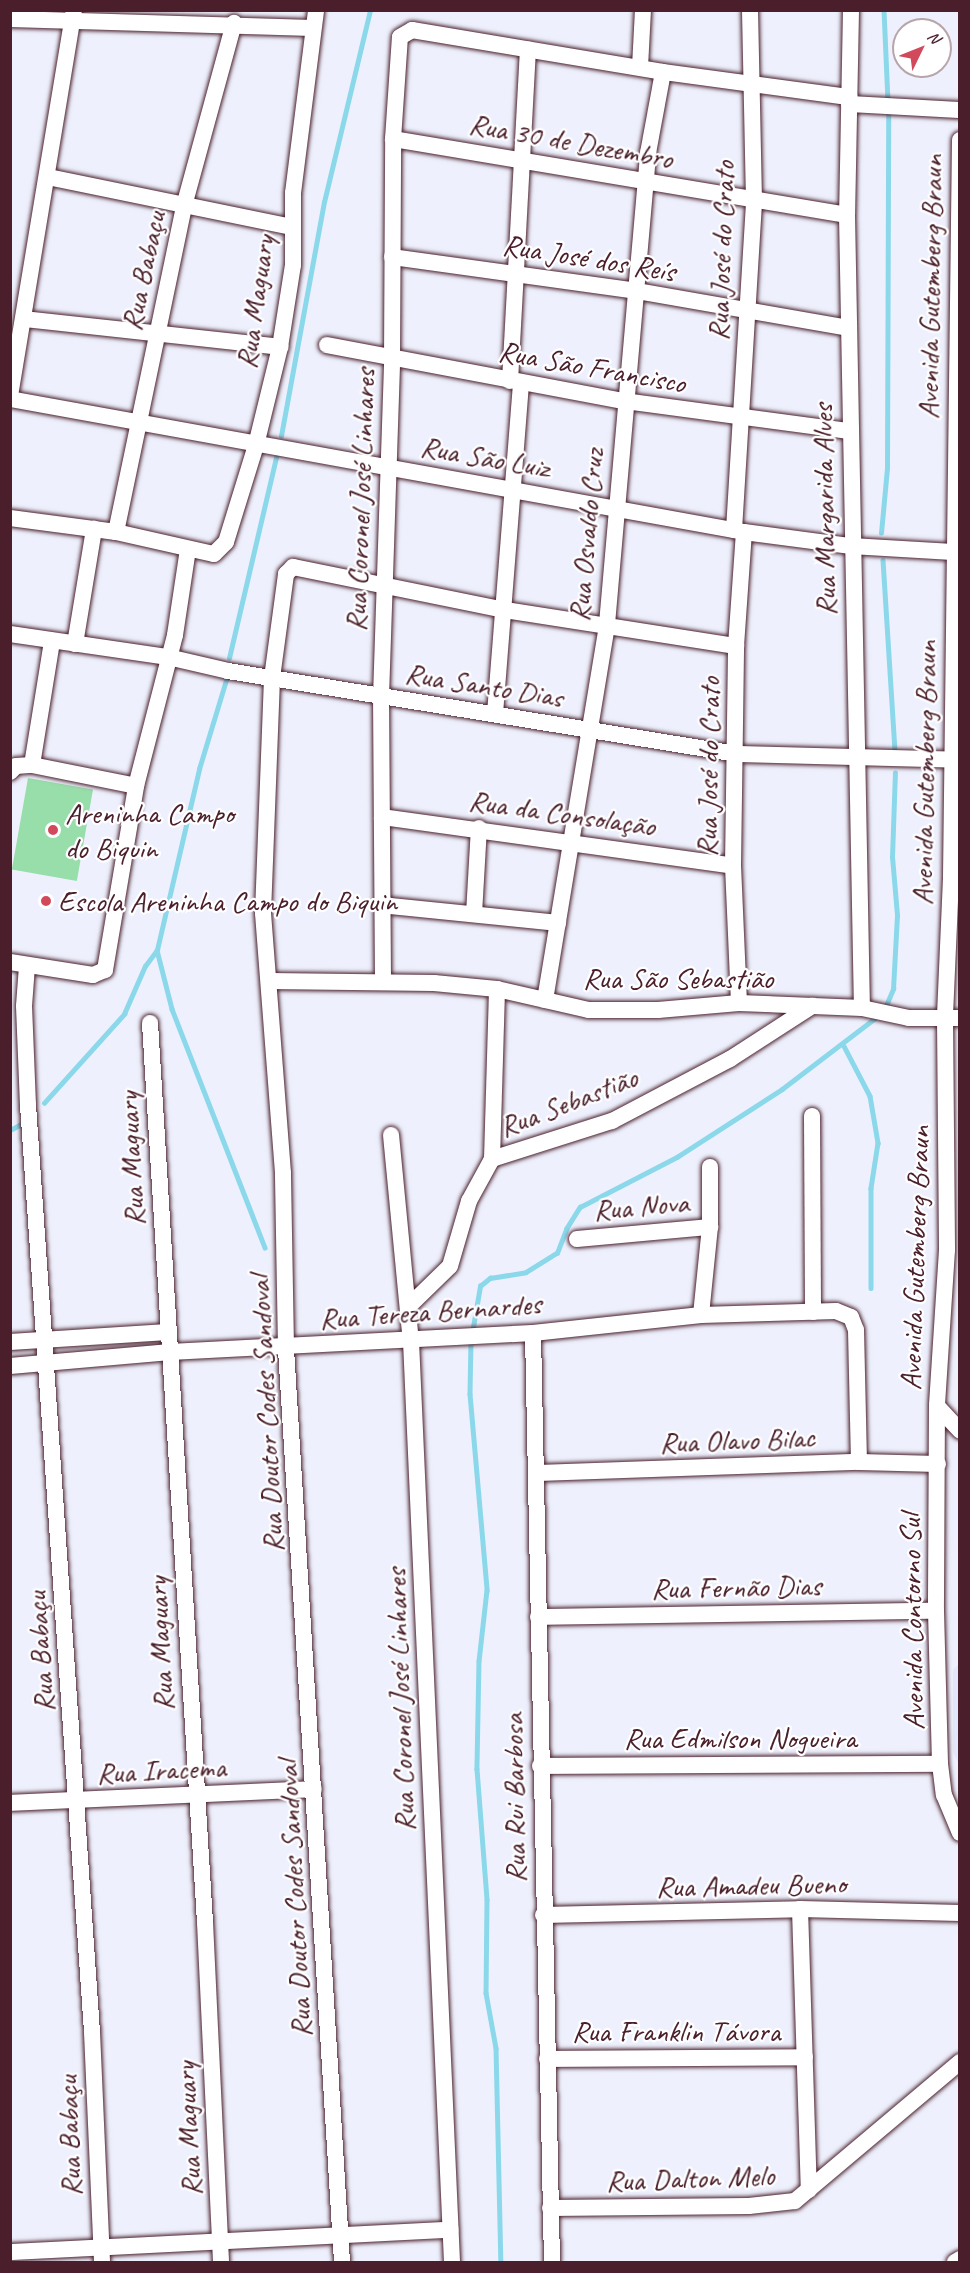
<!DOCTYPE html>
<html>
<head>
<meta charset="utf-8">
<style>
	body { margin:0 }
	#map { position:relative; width:970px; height:2273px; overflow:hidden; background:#eef1fd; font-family:Caveat,sans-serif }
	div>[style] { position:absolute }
	.built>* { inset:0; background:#e3e7fc }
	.green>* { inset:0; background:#98deab; transform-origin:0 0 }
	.stream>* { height:4.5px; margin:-2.25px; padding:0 2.25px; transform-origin:2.25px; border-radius:2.25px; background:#8bd8eb }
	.roads { filter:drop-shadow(0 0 2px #4a1f2b) drop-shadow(0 0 2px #4a1f2b) }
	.minor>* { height:16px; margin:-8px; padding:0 8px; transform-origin:8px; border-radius:8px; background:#fff }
	.dots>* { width:16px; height:16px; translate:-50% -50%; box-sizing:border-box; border:3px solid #fff; border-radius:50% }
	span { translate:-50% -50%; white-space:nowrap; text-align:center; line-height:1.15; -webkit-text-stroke:4.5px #fff; paint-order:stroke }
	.street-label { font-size:30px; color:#4a1f2b }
	.poi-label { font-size:30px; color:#4a1f2b }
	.left { translate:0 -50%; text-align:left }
	.frame { position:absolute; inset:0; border:12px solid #4a1f2b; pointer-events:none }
	.north { position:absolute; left:892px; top:18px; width:60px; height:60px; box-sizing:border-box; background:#fff; border:2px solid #b7a5aa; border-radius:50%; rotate:47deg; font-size:16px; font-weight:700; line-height:24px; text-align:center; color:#4a1f2b }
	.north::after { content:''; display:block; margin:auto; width:21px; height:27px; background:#d1495b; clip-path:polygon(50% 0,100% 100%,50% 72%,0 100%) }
</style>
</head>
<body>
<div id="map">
	<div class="built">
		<i style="clip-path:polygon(959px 1619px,959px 1765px,953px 1752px,953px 1670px,958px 1665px)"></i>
	</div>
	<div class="green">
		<i style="left:28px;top:778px;width:66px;height:93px;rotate:10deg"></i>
	</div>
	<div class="stream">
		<i style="left:884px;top:10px;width:92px;rotate:87.5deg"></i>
		<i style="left:281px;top:436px;width:238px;rotate:-79.6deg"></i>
		<i style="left:324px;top:202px;width:197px;rotate:-76.5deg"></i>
		<i style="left:881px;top:533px;width:65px;rotate:-84.7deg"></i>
		<i style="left:887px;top:468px;width:357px;rotate:-89.8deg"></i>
		<i style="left:883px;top:560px;width:189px;rotate:86.4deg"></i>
		<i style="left:229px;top:658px;width:206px;rotate:-76.8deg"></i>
		<i style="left:157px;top:950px;width:61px;rotate:75.7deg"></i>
		<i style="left:172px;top:1009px;width:256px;rotate:68.7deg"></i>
		<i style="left:885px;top:1008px;width:21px;rotate:-67deg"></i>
		<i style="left:893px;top:989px;width:74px;rotate:-86.9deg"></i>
		<i style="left:897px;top:915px;width:58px;rotate:-94.9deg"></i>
		<i style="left:892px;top:857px;width:84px;rotate:-88deg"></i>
		<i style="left:844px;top:1046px;width:56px;rotate:62.5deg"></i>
		<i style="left:870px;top:1096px;width:48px;rotate:80.3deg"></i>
		<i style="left:878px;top:1143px;width:46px;rotate:98.8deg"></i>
		<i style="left:871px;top:1188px;width:100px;rotate:90deg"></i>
		<i style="left:44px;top:1103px;width:120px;rotate:-48deg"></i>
		<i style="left:124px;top:1014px;width:52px;rotate:-66.4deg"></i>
		<i style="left:145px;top:966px;width:20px;rotate:-53deg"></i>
		<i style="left:157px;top:950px;width:186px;rotate:-76.9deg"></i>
		<i style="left:199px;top:769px;width:93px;rotate:-73.1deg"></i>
		<i style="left:10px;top:1130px;width:15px;rotate:-28deg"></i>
		<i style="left:472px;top:1333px;width:48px;rotate:-80.3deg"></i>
		<i style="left:480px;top:1286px;width:13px;rotate:-39deg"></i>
		<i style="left:490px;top:1278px;width:36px;rotate:-9deg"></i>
		<i style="left:526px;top:1272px;width:36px;rotate:-32deg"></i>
		<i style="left:557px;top:1253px;width:26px;rotate:-69deg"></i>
		<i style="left:566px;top:1229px;width:26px;rotate:-58deg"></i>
		<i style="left:580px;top:1207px;width:109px;rotate:-27.3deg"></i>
		<i style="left:677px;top:1157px;width:125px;rotate:-32.9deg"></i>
		<i style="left:782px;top:1089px;width:122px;rotate:-37.3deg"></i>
		<i style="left:471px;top:1341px;width:53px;rotate:91.1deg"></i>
		<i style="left:470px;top:1394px;width:197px;rotate:85deg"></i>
		<i style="left:487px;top:1590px;width:71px;rotate:96.4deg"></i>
		<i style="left:479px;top:1661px;width:108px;rotate:91.1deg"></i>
		<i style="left:477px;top:1769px;width:131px;rotate:85.6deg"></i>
		<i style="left:487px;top:1900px;width:93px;rotate:90.6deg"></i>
		<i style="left:486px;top:1993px;width:56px;rotate:79.7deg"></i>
		<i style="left:496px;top:2048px;width:214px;rotate:88.7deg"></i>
	</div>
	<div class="roads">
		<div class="minor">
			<i style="left:851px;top:10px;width:205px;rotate:91.1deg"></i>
			<i style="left:847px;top:215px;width:793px;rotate:88.92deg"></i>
			<i style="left:10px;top:19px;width:303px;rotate:1.7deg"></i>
			<i style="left:640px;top:67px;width:57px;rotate:-87deg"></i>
			<i style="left:849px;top:104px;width:111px;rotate:3.1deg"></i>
			<i style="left:393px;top:139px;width:460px;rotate:9.5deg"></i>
			<i style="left:960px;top:140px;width:738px;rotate:90.7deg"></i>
			<i style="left:951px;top:878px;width:140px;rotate:92.5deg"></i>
			<i style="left:945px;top:1018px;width:232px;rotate:89.5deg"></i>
			<i style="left:947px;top:1250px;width:156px;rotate:93.7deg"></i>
			<i style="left:937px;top:1406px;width:205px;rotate:90.3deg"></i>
			<i style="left:936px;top:1611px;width:153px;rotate:88.5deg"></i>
			<i style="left:940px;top:1764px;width:31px;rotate:83deg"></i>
			<i style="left:944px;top:1795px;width:41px;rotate:67.2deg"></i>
			<i style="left:48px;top:177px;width:249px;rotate:11.6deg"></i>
			<i style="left:392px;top:257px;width:247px;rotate:7.9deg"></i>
			<i style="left:637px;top:291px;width:215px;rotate:9.9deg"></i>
			<i style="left:24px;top:319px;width:258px;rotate:6.2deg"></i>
			<i style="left:327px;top:345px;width:302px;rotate:10.7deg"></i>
			<i style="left:624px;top:401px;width:227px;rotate:7.6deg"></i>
			<i style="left:510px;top:381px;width:332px;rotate:-86.9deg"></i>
			<i style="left:10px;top:396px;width:391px;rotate:-80.6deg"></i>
			<i style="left:10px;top:399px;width:746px;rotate:10.27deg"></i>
			<i style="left:744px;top:532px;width:108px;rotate:7.5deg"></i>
			<i style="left:851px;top:546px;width:102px;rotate:3.4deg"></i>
			<i style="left:10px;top:518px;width:107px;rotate:7.5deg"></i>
			<i style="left:116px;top:532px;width:100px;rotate:12.7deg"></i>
			<i style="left:214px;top:554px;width:17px;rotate:-45deg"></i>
			<i style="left:226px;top:542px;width:102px;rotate:-72.8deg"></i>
			<i style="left:256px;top:445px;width:101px;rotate:-76.2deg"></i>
			<i style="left:280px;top:347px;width:83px;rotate:-81deg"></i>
			<i style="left:293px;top:265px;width:72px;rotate:-90deg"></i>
			<i style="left:293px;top:193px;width:184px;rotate:-82.8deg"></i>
			<i style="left:734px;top:530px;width:330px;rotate:-86.5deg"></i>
			<i style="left:754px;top:201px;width:191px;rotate:-91.2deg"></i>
			<i style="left:116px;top:532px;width:333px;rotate:-78.2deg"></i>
			<i style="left:184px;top:206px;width:190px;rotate:-74.7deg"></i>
			<i style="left:10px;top:634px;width:160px;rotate:8.3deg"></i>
			<i style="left:168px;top:657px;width:62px;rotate:13.1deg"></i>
			<i style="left:228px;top:671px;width:516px;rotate:9.26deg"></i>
			<i style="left:737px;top:754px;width:223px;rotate:1.5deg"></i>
			<i style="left:75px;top:644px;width:117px;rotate:-80.6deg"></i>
			<i style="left:495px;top:714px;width:332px;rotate:-85.5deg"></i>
			<i style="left:32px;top:765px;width:126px;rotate:-80.8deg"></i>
			<i style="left:10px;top:772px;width:8px;rotate:-45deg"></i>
			<i style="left:16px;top:766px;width:16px;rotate:-4deg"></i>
			<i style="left:32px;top:765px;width:106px;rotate:11.4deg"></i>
			<i style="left:382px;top:817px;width:354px;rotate:7.9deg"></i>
			<i style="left:381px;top:905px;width:178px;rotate:5.8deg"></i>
			<i style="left:474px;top:914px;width:86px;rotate:-86.7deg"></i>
			<i style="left:10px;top:962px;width:84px;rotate:8.9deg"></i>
			<i style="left:93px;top:975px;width:13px;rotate:-23deg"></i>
			<i style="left:105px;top:970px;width:187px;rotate:-80.4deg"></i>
			<i style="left:136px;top:786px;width:156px;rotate:-75.5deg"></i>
			<i style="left:175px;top:635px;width:87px;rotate:-81.4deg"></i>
			<i style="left:27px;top:966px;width:40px;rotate:94.3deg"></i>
			<i style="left:24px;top:1006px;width:99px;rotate:87.7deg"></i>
			<i style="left:28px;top:1105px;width:929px;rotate:86.05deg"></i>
			<i style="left:92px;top:2032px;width:230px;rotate:87.5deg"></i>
			<i style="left:383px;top:980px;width:283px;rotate:-90.4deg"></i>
			<i style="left:381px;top:697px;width:337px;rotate:-88.1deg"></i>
			<i style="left:392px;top:360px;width:221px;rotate:-89.7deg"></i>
			<i style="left:393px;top:139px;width:102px;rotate:-86.1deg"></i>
			<i style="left:400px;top:37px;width:14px;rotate:-30deg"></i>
			<i style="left:412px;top:30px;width:254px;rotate:9.5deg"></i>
			<i style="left:663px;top:72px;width:188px;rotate:7.7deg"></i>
			<i style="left:269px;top:981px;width:165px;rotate:0.7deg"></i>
			<i style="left:434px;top:983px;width:63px;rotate:5.4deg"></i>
			<i style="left:497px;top:989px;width:94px;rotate:12.9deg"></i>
			<i style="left:589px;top:1010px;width:69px"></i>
			<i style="left:658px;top:1010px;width:81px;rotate:-4.9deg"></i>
			<i style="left:739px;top:1003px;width:123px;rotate:2.3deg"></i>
			<i style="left:862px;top:1008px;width:48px;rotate:12deg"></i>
			<i style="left:909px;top:1018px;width:51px"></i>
			<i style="left:545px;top:1000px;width:381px;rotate:-80.6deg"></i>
			<i style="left:607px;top:624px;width:473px;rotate:-85deg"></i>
			<i style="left:648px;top:153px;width:82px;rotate:-79.5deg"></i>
			<i style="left:739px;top:1003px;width:137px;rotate:-92.5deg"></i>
			<i style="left:733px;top:866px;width:220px;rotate:-89.2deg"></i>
			<i style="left:736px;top:646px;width:114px;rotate:-86deg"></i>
			<i style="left:150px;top:1023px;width:901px;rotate:86.5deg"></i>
			<i style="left:205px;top:1922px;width:340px;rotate:87.3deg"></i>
			<i style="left:812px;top:1116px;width:196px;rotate:89.7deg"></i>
			<i style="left:391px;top:1135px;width:207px;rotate:84.5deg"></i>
			<i style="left:411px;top:1341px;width:922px;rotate:87.45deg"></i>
			<i style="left:492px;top:1159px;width:170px;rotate:-88.3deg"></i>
			<i style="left:577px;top:1239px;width:134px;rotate:-5.2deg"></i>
			<i style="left:409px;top:1306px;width:57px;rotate:-44.3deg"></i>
			<i style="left:450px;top:1266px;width:68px;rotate:-73.7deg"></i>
			<i style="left:469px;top:1201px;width:48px;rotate:-61.3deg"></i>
			<i style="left:492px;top:1159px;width:126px;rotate:-17.6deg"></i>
			<i style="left:612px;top:1121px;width:133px;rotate:-27.7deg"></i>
			<i style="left:730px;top:1059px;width:98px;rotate:-32.9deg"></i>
			<i style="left:701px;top:1315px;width:88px;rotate:-84.2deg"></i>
			<i style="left:710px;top:1227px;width:60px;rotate:-90deg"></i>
			<i style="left:533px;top:1333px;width:929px;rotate:88.83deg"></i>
			<i style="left:10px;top:1342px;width:158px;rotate:-3.6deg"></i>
			<i style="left:10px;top:1366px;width:161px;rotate:-5deg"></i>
			<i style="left:170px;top:1352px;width:363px;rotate:-3deg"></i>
			<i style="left:533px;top:1333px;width:169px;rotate:-6.1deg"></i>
			<i style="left:701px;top:1315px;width:135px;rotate:-1.7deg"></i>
			<i style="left:836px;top:1311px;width:16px;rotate:22deg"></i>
			<i style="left:851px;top:1317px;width:14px;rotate:69deg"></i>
			<i style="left:856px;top:1330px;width:132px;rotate:88.7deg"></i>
			<i style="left:937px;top:1406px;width:34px;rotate:47deg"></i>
			<i style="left:538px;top:1473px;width:321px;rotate:-2deg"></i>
			<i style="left:859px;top:1462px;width:79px;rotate:1.5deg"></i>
			<i style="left:538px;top:1617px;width:398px;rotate:-0.9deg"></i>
			<i style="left:540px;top:1766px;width:400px;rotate:-0.3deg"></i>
			<i style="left:10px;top:1803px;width:304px;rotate:-2.6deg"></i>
			<i style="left:800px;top:1909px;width:281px;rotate:88.2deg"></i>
			<i style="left:543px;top:1915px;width:257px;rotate:-1.3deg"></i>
			<i style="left:800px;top:1909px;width:160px;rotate:1.4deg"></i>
			<i style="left:547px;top:2059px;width:258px;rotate:-0.4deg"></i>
			<i style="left:550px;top:2208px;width:199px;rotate:-0.6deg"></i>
			<i style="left:749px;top:2206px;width:46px;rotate:-6.2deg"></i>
			<i style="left:795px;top:2201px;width:216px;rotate:-40.1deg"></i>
			<i style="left:10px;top:2252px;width:441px;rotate:-2.9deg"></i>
			<i style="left:342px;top:2262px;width:916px;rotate:-93.51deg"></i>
			<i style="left:286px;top:1348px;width:175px;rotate:-91deg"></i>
			<i style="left:283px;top:1173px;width:261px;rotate:-94.4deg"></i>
			<i style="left:263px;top:913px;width:235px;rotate:-87.8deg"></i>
			<i style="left:272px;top:678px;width:105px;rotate:-82.3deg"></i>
			<i style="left:286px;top:574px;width:10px;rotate:-45deg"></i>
			<i style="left:293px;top:567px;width:216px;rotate:11.5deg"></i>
			<i style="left:505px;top:610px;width:234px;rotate:8.9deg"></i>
			<i style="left:955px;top:2262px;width:6px;rotate:-31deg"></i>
		</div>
	</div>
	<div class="dots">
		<i style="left:53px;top:830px;background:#d1495b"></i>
		<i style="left:46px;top:901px;background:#d1495b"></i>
	</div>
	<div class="street-label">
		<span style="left:571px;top:141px;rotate:10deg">Rua 30 de Dezembro</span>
		<span style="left:721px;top:251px;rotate:-88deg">Rua José do Crato</span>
		<span style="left:589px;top:258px;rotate:9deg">Rua José dos Reís</span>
		<span style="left:143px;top:271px;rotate:-78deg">Rua Babaçu</span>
		<span style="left:930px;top:287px;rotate:-89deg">Avenida Gutemberg Braun</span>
		<span style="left:255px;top:302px;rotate:-82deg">Rua Maguary</span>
		<span style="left:592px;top:367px;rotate:10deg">Rua São Francisco</span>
		<span style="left:485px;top:457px;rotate:10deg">Rua São Luiz</span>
		<span style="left:360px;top:500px;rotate:-88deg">Rua Coronel José Linhares</span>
		<span style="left:824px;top:510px;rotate:-91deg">Rua Margarida Alves</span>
		<span style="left:586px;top:535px;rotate:-85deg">Rua Osvaldo Cruz</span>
		<span style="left:484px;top:685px;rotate:9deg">Rua Santo Dias</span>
		<span style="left:708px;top:767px;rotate:-89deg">Rua José do Crato</span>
		<span style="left:924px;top:773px;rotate:-89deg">Avenida Gutemberg Braun</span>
		<span style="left:562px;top:813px;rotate:8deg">Rua da Consolação</span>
		<span style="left:678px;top:978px">Rua São Sebastião</span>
		<span style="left:568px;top:1102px;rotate:-21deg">Rua Sebastião</span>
		<span style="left:131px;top:1159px;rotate:-93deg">Rua Maguary</span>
		<span style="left:641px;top:1206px;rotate:-5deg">Rua Nova</span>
		<span style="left:915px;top:1258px;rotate:-88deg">Avenida Gutemberg Braun</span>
		<span style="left:430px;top:1311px;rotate:-4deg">Rua Tereza Bernardes</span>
		<span style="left:266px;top:1414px;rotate:-93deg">Rua Doutor Codes Sandoval</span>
		<span style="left:737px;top:1440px;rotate:-2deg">Rua Olavo Bilac</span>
		<span style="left:736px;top:1587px;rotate:-1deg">Rua Fernão Dias</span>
		<span style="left:912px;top:1622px;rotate:-91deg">Avenida Contorno Sul</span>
		<span style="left:160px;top:1644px;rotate:-93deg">Rua Maguary</span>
		<span style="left:40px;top:1652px;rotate:-94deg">Rua Babaçu</span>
		<span style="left:400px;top:1700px;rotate:-92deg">Rua Coronel José Linhares</span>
		<span style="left:740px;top:1738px">Rua Edmilson Nogueira</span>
		<span style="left:161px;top:1770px;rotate:-3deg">Rua Iracema</span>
		<span style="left:514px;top:1798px;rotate:-91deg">Rua Rui Barbosa</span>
		<span style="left:751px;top:1885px;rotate:-1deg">Rua Amadeu Bueno</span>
		<span style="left:294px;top:1899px;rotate:-93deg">Rua Doutor Codes Sandoval</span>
		<span style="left:676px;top:2031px">Rua Franklin Távora</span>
		<span style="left:188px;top:2129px;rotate:-93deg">Rua Maguary</span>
		<span style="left:69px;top:2136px;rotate:-92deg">Rua Babaçu</span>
		<span style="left:690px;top:2178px;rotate:-2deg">Rua Dalton Melo</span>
	</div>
	<div class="poi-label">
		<span class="left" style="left:65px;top:830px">Areninha Campo<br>do Biquin</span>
		<span class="left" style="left:58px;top:901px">Escola Areninha Campo do Biquin</span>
	</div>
	<div class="frame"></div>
	<div class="north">N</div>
</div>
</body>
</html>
